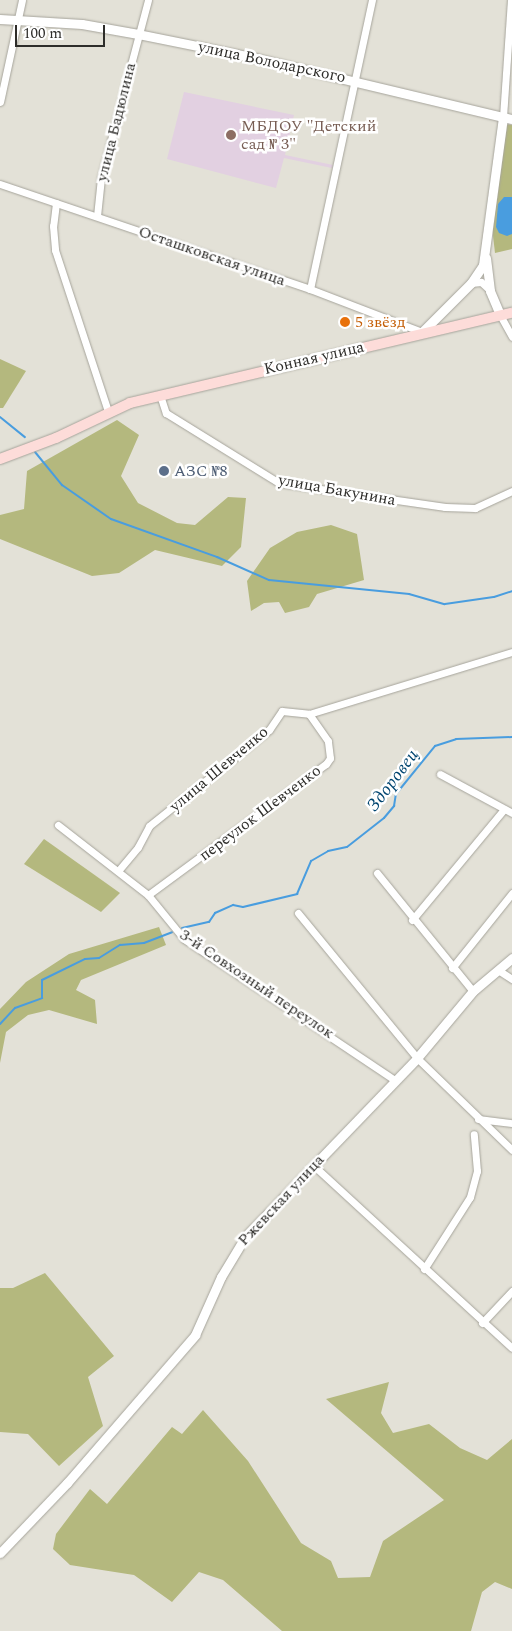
<!DOCTYPE html>
<html>
<head>
<meta charset="utf-8">
<style>
	body { margin:0 }
	#map { position:relative; width:512px; height:1631px; overflow:hidden; background:#e3e1d7; font-family:Spectral,serif }
	div>[style] { position:absolute }
	.education>* { inset:0; background:#e2d0e1 }
	.green>* { inset:0; background:#b4b87e }
	.water>* { inset:0; background:#499ddf }
	.stream>* { height:2px; margin:-1px; padding:0 1px; transform-origin:1px; border-radius:1px; background:#499ddf }
	.roads { filter:drop-shadow(0 0 1px #a6a49b) drop-shadow(0 0 1px #a6a49b) }
	.minor>* { height:7px; margin:-3.5px; padding:0 3.5px; transform-origin:3.5px; border-radius:3.5px; background:#fff }
	.tertiary>* { height:9px; margin:-4.5px; padding:0 4.5px; transform-origin:4.5px; border-radius:4.5px; background:#fff }
	.secondary>* { height:9px; margin:-4.5px; padding:0 4.5px; transform-origin:4.5px; border-radius:4.5px; background:#fff }
	.primary>* { height:10px; margin:-5px; padding:0 5px; transform-origin:5px; border-radius:5px; background:#fddcd9 }
	.dots>* { width:14px; height:14px; translate:-50% -50%; box-sizing:border-box; border:2px solid #fff; border-radius:50% }
	span { translate:-50% -50%; white-space:nowrap; text-align:center; line-height:1.15; -webkit-text-stroke:5px #fff; paint-order:stroke }
	.street-label { font-size:16px; color:#2e2d2a }
	.education-label { font-size:16px; color:#785e54 }
	.left { translate:0 -50%; text-align:left }
	.food-label { font-size:16px; color:#c56008 }
	.service-label { font-size:16px; color:#4e5e75 }
	.water-label { font-size:18px; color:#004570; font-style:italic }
	.scale { position:absolute; left:15px; top:25px; width:90px; height:22px; box-sizing:border-box; border:2px solid #2e2d2a; border-top:0; padding-left:6px; font-size:15px; line-height:18px; white-space:nowrap; color:#2e2d2a; -webkit-text-stroke:4px #fff; paint-order:stroke }
</style>
</head>
<body>
<div id="map">
	<div class="education">
		<i style="clip-path:polygon(184px 92px,294px 115px,285px 155px,333px 165px,332px 168px,284px 158px,276px 188px,167px 159px)"></i>
	</div>
	<div class="green">
		<i style="clip-path:polygon(506px 124px,512px 125px,512px 249px,495px 253px,492px 227px)"></i>
		<i style="clip-path:polygon(0 359px,26px 371px,3px 408px,0 408px)"></i>
		<i style="clip-path:polygon(117px 420px,139px 435px,121px 476px,138px 503px,177px 523px,195px 525px,228px 497px,246px 498px,241px 547px,222px 566px,155px 550px,119px 573px,92px 576px,0 539px,0 515px,24px 509px,27px 471px)"></i>
		<i style="clip-path:polygon(331px 525px,357px 534px,364px 580px,317px 594px,309px 607px,285px 613px,279px 602px,264px 603px,251px 611px,247px 581px,270px 548px,297px 532px)"></i>
		<i style="clip-path:polygon(44px 839px,120px 893px,101px 912px,24px 864px)"></i>
		<i style="clip-path:polygon(159px 927px,166px 945px,81px 980px,76px 990px,95px 1000px,97px 1024px,49px 1010px,28px 1015px,6px 1032px,0 1063px,0 1009px,26px 982px,69px 954px)"></i>
		<i style="clip-path:polygon(45px 1273px,114px 1356px,88px 1377px,103px 1426px,59px 1466px,28px 1434px,0 1432px,0 1288px,13px 1288px)"></i>
		<i style="clip-path:polygon(389px 1382px,381px 1413px,393px 1433px,429px 1424px,460px 1448px,487px 1460px,512px 1439px,512px 1589px,495px 1582px,482px 1592px,471px 1631px,282px 1631px,223px 1580px,199px 1572px,172px 1602px,134px 1575px,70px 1565px,53px 1549px,56px 1534px,90px 1489px,107px 1504px,172px 1427px,182px 1434px,203px 1410px,248px 1461px,301px 1543px,331px 1561px,338px 1578px,370px 1577px,383px 1541px,444px 1500px,326px 1399px)"></i>
	</div>
	<div class="water">
		<i style="clip-path:polygon(504px 197px,512px 197px,512px 234px,507px 236px,499px 233px,496px 227px,498px 204px)"></i>
	</div>
	<div class="stream">
		<i style="left:0;top:417px;width:32px;rotate:39deg"></i>
		<i style="left:35px;top:452px;width:43px;rotate:50.7deg"></i>
		<i style="left:62px;top:485px;width:60px;rotate:34.8deg"></i>
		<i style="left:111px;top:519px;width:113px;rotate:19.7deg"></i>
		<i style="left:217px;top:557px;width:57px;rotate:23.9deg"></i>
		<i style="left:269px;top:580px;width:141px;rotate:5.7deg"></i>
		<i style="left:409px;top:594px;width:37px;rotate:16deg"></i>
		<i style="left:445px;top:604px;width:49px;rotate:-8.1deg"></i>
		<i style="left:494px;top:597px;width:19px;rotate:-18deg"></i>
		<i style="left:182px;top:928px;width:28px;rotate:-13deg"></i>
		<i style="left:209px;top:922px;width:11px;rotate:-56deg"></i>
		<i style="left:215px;top:913px;width:20px;rotate:-24deg"></i>
		<i style="left:233px;top:905px;width:10px;rotate:11deg"></i>
		<i style="left:243px;top:907px;width:56px;rotate:-13.5deg"></i>
		<i style="left:297px;top:894px;width:36px;rotate:-67deg"></i>
		<i style="left:311px;top:861px;width:20px;rotate:-30deg"></i>
		<i style="left:328px;top:851px;width:19px;rotate:-12deg"></i>
		<i style="left:347px;top:847px;width:47px;rotate:-38.1deg"></i>
		<i style="left:384px;top:818px;width:16px;rotate:-50deg"></i>
		<i style="left:394px;top:806px;width:12px;rotate:-81deg"></i>
		<i style="left:396px;top:794px;width:62px;rotate:-50.9deg"></i>
		<i style="left:435px;top:746px;width:22px;rotate:-18deg"></i>
		<i style="left:456px;top:739px;width:56px;rotate:-2deg"></i>
		<i style="left:0;top:1024px;width:22px;rotate:-47deg"></i>
		<i style="left:15px;top:1008px;width:29px;rotate:-20deg"></i>
		<i style="left:42px;top:998px;width:18px;rotate:-90deg"></i>
		<i style="left:42px;top:980px;width:48px;rotate:-26deg"></i>
		<i style="left:85px;top:959px;width:14px;rotate:-4deg"></i>
		<i style="left:99px;top:958px;width:25px;rotate:-32deg"></i>
		<i style="left:120px;top:945px;width:24px;rotate:-5deg"></i>
		<i style="left:144px;top:943px;width:30px;rotate:-21deg"></i>
	</div>
	<div class="roads">
		<div class="minor">
			<i style="left:0;top:102px;width:104px;rotate:-77.8deg"></i>
			<i style="left:503px;top:117px;width:117px;rotate:-86.1deg"></i>
			<i style="left:0;top:184px;width:327px;rotate:18.7deg"></i>
			<i style="left:310px;top:289px;width:120px;rotate:21deg"></i>
			<i style="left:56px;top:203px;width:23px;rotate:97deg"></i>
			<i style="left:53px;top:226px;width:24px;rotate:85deg"></i>
			<i style="left:55px;top:250px;width:169px;rotate:71.8deg"></i>
			<i style="left:97px;top:216px;width:38px;rotate:-84deg"></i>
			<i style="left:101px;top:178px;width:184px;rotate:-75.2deg"></i>
			<i style="left:471px;top:283px;width:10px;rotate:-6deg"></i>
			<i style="left:481px;top:282px;width:12px;rotate:42deg"></i>
			<i style="left:310px;top:289px;width:296px;rotate:-77.9deg"></i>
			<i style="left:500px;top:315px;width:25px;rotate:61deg"></i>
			<i style="left:160px;top:395px;width:19px;rotate:72deg"></i>
			<i style="left:166px;top:413px;width:133px;rotate:31.8deg"></i>
			<i style="left:279px;top:483px;width:168px;rotate:8.2deg"></i>
			<i style="left:445px;top:507px;width:30px;rotate:2deg"></i>
			<i style="left:475px;top:508px;width:41px;rotate:-24.7deg"></i>
			<i style="left:440px;top:774px;width:82px;rotate:28.4deg"></i>
			<i style="left:58px;top:825px;width:114px;rotate:37.9deg"></i>
			<i style="left:148px;top:895px;width:57px;rotate:50.7deg"></i>
			<i style="left:184px;top:939px;width:252px;rotate:33.8deg"></i>
			<i style="left:118px;top:871px;width:31px;rotate:-50deg"></i>
			<i style="left:138px;top:847px;width:24px;rotate:-62deg"></i>
			<i style="left:149px;top:826px;width:154px;rotate:-38.7deg"></i>
			<i style="left:269px;top:730px;width:23px;rotate:-56deg"></i>
			<i style="left:282px;top:711px;width:27px;rotate:6deg"></i>
			<i style="left:309px;top:714px;width:212px;rotate:-17deg"></i>
			<i style="left:377px;top:873px;width:152px;rotate:50.9deg"></i>
			<i style="left:148px;top:895px;width:221px;rotate:-36.4deg"></i>
			<i style="left:326px;top:764px;width:7px;rotate:-56deg"></i>
			<i style="left:330px;top:758px;width:17px;rotate:-97deg"></i>
			<i style="left:328px;top:741px;width:33px;rotate:-125deg"></i>
			<i style="left:298px;top:913px;width:188px;rotate:50.6deg"></i>
			<i style="left:417px;top:1058px;width:132px;rotate:44.1deg"></i>
			<i style="left:412px;top:920px;width:144px;rotate:-50.3deg"></i>
			<i style="left:452px;top:968px;width:96px;rotate:-51.3deg"></i>
			<i style="left:498px;top:970px;width:17px;rotate:33deg"></i>
			<i style="left:478px;top:1119px;width:34px;rotate:7deg"></i>
			<i style="left:313px;top:1165px;width:270px;rotate:42.6deg"></i>
			<i style="left:424px;top:1269px;width:85px;rotate:-57.4deg"></i>
			<i style="left:470px;top:1197px;width:27px;rotate:-75deg"></i>
			<i style="left:477px;top:1171px;width:37px;rotate:-95deg"></i>
			<i style="left:482px;top:1323px;width:44px;rotate:-46.8deg"></i>
		</div>
		<div class="tertiary">
			<i style="left:0;top:19px;width:82px;rotate:3.5deg"></i>
			<i style="left:82px;top:24px;width:57px;rotate:10.1deg"></i>
			<i style="left:138px;top:34px;width:111px;rotate:11.4deg"></i>
			<i style="left:247px;top:56px;width:272px;rotate:13.4deg"></i>
			<i style="left:486px;top:258px;width:33px;rotate:83deg"></i>
			<i style="left:490px;top:291px;width:26px;rotate:67deg"></i>
			<i style="left:422px;top:332px;width:69px;rotate:-45deg"></i>
			<i style="left:471px;top:283px;width:22px;rotate:-56deg"></i>
			<i style="left:483px;top:265px;width:149px;rotate:-82.3deg"></i>
		</div>
		<div class="secondary">
			<i style="left:0;top:1553px;width:97px;rotate:-46.3deg"></i>
			<i style="left:67px;top:1483px;width:196px;rotate:-49.1deg"></i>
			<i style="left:195px;top:1335px;width:64px;rotate:-65.9deg"></i>
			<i style="left:221px;top:1277px;width:47px;rotate:-59deg"></i>
			<i style="left:245px;top:1237px;width:248px;rotate:-46.1deg"></i>
			<i style="left:417px;top:1058px;width:87px;rotate:-50.1deg"></i>
			<i style="left:473px;top:991px;width:51px;rotate:-40.2deg"></i>
		</div>
		<div class="primary">
			<i style="left:0;top:459px;width:60px;rotate:-20.6deg"></i>
			<i style="left:56px;top:438px;width:82px;rotate:-25.3deg"></i>
			<i style="left:130px;top:403px;width:392px;rotate:-13.3deg"></i>
		</div>
	</div>
	<div class="dots">
		<i style="left:231px;top:135px;background:#8d6e63"></i>
		<i style="left:345px;top:322px;background:#e8710a"></i>
		<i style="left:164px;top:471px;background:#5c6f8a"></i>
	</div>
	<div class="street-label">
		<span style="left:272px;top:62px;rotate:12deg">улица Володарского</span>
		<span style="left:116px;top:122px;rotate:-76deg">улица Бадюлина</span>
		<span style="left:212px;top:256px;rotate:19deg">Осташковская улица</span>
		<span style="left:314px;top:358px;rotate:-13deg">Конная улица</span>
		<span style="left:337px;top:490px;rotate:10deg">улица Бакунина</span>
		<span style="left:219px;top:769px;rotate:-40deg">улица Шевченко</span>
		<span style="left:260px;top:813px;rotate:-37deg">переулок Шевченко</span>
		<span style="left:257px;top:984px;rotate:34deg">3-й Совхозный переулок</span>
		<span style="left:281px;top:1200px;rotate:-47deg">Ржевская улица</span>
	</div>
	<div class="education-label">
		<span class="left" style="left:241px;top:135px">МБДОУ "Детский<br>сад № 3"</span>
	</div>
	<div class="food-label">
		<span class="left" style="left:355px;top:322px">5 звёзд</span>
	</div>
	<div class="service-label">
		<span class="left" style="left:174px;top:471px">АЗС №8</span>
	</div>
	<div class="water-label">
		<span style="left:393px;top:781px;rotate:-53deg">Здоровец</span>
	</div>
	<div class="scale">100 m</div>
</div>
</body>
</html>
